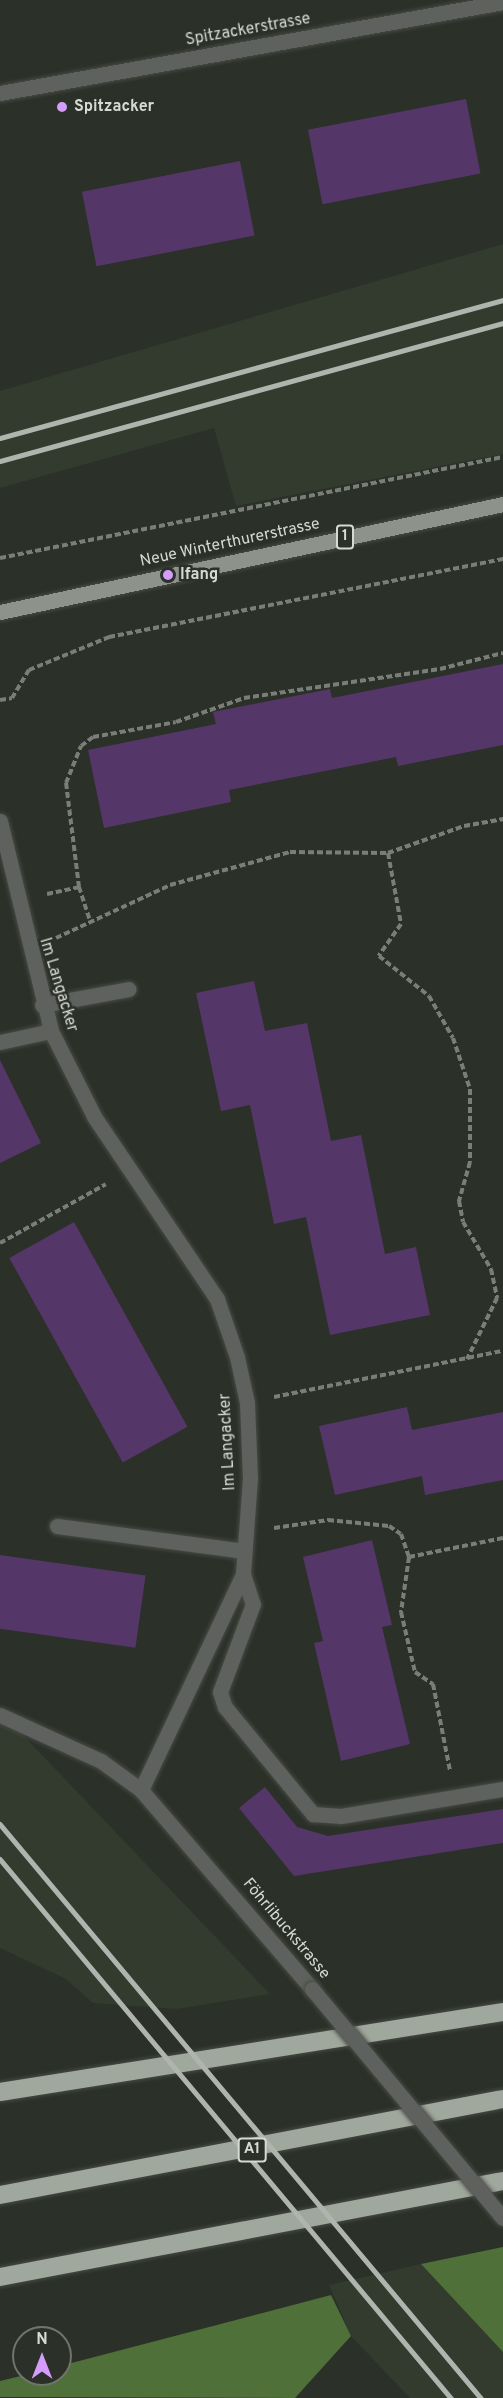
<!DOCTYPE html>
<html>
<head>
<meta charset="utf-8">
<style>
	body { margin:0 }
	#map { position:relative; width:503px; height:2398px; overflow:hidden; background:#2b3028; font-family:Overpass,sans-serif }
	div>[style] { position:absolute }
	.built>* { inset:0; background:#323b2d }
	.forest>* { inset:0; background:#4f7039 }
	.building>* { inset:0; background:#553669; transform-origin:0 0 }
	.path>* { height:4px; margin-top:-2px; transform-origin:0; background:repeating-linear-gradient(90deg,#7a7e78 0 6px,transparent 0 9px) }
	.roads { filter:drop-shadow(0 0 2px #464b44) drop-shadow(0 0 2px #464b44) }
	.lane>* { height:15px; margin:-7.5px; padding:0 7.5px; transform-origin:7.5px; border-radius:7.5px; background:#5e615d }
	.street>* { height:15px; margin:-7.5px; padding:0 7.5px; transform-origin:7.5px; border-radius:7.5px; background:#5e615d }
	.primary>* { height:15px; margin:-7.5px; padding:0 7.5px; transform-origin:7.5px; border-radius:7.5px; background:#8d938a }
	.highway>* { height:18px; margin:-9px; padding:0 9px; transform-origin:9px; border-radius:9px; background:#a0a79c }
	.rail>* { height:4.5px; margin:-2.25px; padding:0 2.25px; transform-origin:2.25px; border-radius:2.25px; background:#b0b4ae }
	.bridges { filter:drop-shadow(0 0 2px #464b44) drop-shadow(0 0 2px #464b44) }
	.street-bridge>* { height:15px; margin:-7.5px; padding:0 7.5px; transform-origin:7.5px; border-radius:7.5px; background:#5e615d }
	.dots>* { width:16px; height:16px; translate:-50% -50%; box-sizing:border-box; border:3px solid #2b3028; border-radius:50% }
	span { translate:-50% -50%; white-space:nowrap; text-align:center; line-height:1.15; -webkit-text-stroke:5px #2b3028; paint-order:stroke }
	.shield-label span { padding:2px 4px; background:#2b3028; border:2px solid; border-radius:4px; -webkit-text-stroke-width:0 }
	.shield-label { font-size:15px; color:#d6d9d4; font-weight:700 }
	.street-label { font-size:16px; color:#d6d9d4 }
	.poi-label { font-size:16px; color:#d6d9d4; font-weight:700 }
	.left { translate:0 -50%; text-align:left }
	.north { position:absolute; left:12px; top:2326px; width:60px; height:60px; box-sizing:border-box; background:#2b3028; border:2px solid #6f746d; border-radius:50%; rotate:0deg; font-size:16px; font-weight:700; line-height:24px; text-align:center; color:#d6d9d4 }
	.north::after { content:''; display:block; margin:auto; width:21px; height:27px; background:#d59cfb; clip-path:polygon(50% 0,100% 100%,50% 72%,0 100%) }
</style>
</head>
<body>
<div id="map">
	<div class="built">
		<i style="clip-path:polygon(503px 244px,503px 454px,236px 506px,214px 428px,0 488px,0 391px)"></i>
		<i style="clip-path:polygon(0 1711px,270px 1994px,176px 2009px,93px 2003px,66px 1979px,0 1948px)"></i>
		<i style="clip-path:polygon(421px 2264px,503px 2352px,503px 2398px,410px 2398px,351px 2336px,329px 2285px)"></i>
	</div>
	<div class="forest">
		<i style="clip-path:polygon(503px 2247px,503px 2352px,421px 2264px)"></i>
		<i style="clip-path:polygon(331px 2295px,351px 2336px,295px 2398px,0 2397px,0 2381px,29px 2374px,60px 2374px,60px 2366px)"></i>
	</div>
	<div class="building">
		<i style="left:466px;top:99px;width:76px;height:161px;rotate:79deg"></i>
		<i style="left:240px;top:161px;width:76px;height:161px;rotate:79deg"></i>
		<i style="clip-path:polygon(503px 664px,503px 745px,398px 766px,396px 757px,229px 790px,231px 802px,104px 828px,88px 750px,216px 724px,213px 712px,330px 689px,332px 698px)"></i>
		<i style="clip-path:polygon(254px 981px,265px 1031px,307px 1023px,331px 1141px,361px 1135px,385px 1254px,416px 1247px,430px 1315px,330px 1335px,306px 1217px,274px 1224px,250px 1105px,221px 1111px,196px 993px)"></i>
		<i style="clip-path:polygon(0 1060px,41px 1143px,0 1163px)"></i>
		<i style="left:74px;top:1222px;width:234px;height:74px;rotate:61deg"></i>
		<i style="clip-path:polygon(407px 1407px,412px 1430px,503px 1412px,503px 1480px,425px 1495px,422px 1476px,335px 1495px,319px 1426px)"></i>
		<i style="clip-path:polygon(372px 1540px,392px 1625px,382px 1627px,410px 1744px,341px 1761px,314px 1643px,323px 1641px,303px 1557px)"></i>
		<i style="left:0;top:1555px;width:147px;height:73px;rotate:8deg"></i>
		<i style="clip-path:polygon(265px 1787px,297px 1827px,328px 1836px,503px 1809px,503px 1843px,294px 1876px,239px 1808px)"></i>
	</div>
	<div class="path">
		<i style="left:0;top:558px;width:513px;rotate:-11.35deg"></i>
		<i style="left:0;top:700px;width:12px;rotate:-9deg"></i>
		<i style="left:12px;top:698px;width:33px;rotate:-59deg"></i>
		<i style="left:29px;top:670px;width:87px;rotate:-22.4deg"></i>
		<i style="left:109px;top:637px;width:402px;rotate:-11.2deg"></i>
		<i style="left:388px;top:853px;width:72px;rotate:79.6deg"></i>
		<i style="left:401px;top:924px;width:39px;rotate:125deg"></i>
		<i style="left:379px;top:956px;width:64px;rotate:38.7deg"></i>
		<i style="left:429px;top:996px;width:48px;rotate:60.3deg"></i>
		<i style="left:453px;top:1038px;width:54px;rotate:71.6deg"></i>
		<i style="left:470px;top:1089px;width:73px;rotate:90deg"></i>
		<i style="left:470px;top:1162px;width:41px;rotate:105.8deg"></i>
		<i style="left:459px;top:1201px;width:21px;rotate:79deg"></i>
		<i style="left:463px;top:1222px;width:55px;rotate:59.2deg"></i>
		<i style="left:491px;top:1269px;width:30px;rotate:78deg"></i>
		<i style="left:497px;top:1298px;width:68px;rotate:116.2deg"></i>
		<i style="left:79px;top:887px;width:105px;rotate:-97.1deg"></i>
		<i style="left:66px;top:783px;width:40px;rotate:-68deg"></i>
		<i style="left:81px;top:746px;width:15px;rotate:-37deg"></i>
		<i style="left:93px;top:737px;width:84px;rotate:-10.2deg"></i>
		<i style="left:176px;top:722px;width:72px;rotate:-19.4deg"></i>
		<i style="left:244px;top:698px;width:198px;rotate:-8.4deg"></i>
		<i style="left:440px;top:669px;width:65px;rotate:-14.3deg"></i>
		<i style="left:47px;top:894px;width:33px;rotate:-12deg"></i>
		<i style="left:79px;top:887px;width:36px;rotate:72deg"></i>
		<i style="left:56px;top:938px;width:126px;rotate:-24.9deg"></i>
		<i style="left:170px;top:885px;width:124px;rotate:-15.4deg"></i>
		<i style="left:290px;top:852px;width:98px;rotate:0.6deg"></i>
		<i style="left:388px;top:853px;width:81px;rotate:-19.6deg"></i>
		<i style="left:464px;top:826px;width:40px;rotate:-10deg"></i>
		<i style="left:0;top:1243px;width:121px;rotate:-29.1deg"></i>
		<i style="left:274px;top:1397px;width:234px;rotate:-11.4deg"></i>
		<i style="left:274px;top:1528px;width:55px;rotate:-8.4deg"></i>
		<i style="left:328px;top:1520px;width:61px;rotate:5.6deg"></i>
		<i style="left:389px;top:1526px;width:14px;rotate:34deg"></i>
		<i style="left:401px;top:1534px;width:24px;rotate:71deg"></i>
		<i style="left:409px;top:1557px;width:96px;rotate:-11.4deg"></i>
		<i style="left:409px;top:1557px;width:56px;rotate:98.3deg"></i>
		<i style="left:401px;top:1612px;width:62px;rotate:76.9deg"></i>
		<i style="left:415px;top:1672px;width:22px;rotate:34deg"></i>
		<i style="left:433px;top:1684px;width:89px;rotate:78.9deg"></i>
	</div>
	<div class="roads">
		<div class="lane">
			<i style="left:42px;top:1005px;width:88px;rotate:-10.4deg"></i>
			<i style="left:0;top:1042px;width:52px;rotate:-12.2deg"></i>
			<i style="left:57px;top:1526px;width:189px;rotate:7.6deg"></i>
			<i style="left:141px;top:1790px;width:239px;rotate:-64.7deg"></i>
		</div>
		<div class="street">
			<i style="left:0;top:93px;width:511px;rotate:-10.25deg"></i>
			<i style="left:0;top:821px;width:216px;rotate:76.3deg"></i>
			<i style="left:51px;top:1031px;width:97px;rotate:63.2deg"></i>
			<i style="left:95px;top:1118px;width:218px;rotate:56deg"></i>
			<i style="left:217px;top:1299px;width:61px;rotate:71deg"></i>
			<i style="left:237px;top:1357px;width:47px;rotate:77.7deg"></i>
			<i style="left:247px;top:1403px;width:75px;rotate:87.7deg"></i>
			<i style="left:250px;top:1478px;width:96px;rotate:94.2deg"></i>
			<i style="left:243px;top:1574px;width:32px;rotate:72deg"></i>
			<i style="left:253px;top:1604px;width:94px;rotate:110.6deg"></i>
			<i style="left:220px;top:1692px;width:16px;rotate:72deg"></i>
			<i style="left:225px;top:1707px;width:139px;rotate:50.6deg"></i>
			<i style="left:313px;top:1814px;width:28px;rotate:4deg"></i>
			<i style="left:341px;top:1816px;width:164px;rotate:-9.5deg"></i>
			<i style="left:0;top:1715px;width:111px;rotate:24.5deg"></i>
			<i style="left:101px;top:1761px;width:49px;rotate:35.9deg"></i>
			<i style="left:141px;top:1790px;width:262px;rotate:49.3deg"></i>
		</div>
		<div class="primary">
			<i style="left:0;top:612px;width:514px;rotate:-12.12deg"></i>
		</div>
		<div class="highway">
			<i style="left:0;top:2092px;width:509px;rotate:-9.04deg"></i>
			<i style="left:0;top:2195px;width:512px;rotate:-10.81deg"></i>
			<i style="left:0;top:2277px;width:512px;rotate:-10.81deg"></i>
		</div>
	</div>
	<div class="rail">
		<i style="left:0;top:438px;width:522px;rotate:-15.34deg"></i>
		<i style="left:0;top:461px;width:522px;rotate:-15.34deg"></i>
		<i style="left:0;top:1824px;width:749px;rotate:50.04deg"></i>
		<i style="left:0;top:1859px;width:703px;rotate:50.08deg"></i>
	</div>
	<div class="bridges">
		<div class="street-bridge">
			<i style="left:312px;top:1989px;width:298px;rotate:50.2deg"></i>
		</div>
	</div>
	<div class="dots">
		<i style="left:62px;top:107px;background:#d59cfb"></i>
		<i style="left:168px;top:575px;background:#d59cfb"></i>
	</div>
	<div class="shield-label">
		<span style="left:345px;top:537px">1</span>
		<span style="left:252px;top:2150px">A1</span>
	</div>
	<div class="street-label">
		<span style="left:248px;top:30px;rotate:-10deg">Spitzackerstrasse</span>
		<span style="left:230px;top:543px;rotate:-12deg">Neue Winterthurerstrasse</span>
		<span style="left:58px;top:985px;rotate:73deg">Im Langacker</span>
		<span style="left:228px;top:1442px;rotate:-93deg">Im Langacker</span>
		<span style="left:286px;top:1929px;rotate:50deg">Föhrlibuckstrasse</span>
	</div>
	<div class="poi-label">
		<span class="left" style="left:74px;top:107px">Spitzacker</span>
		<span class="left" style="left:180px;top:575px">Ifang</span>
	</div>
	<div class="north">N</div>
</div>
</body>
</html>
